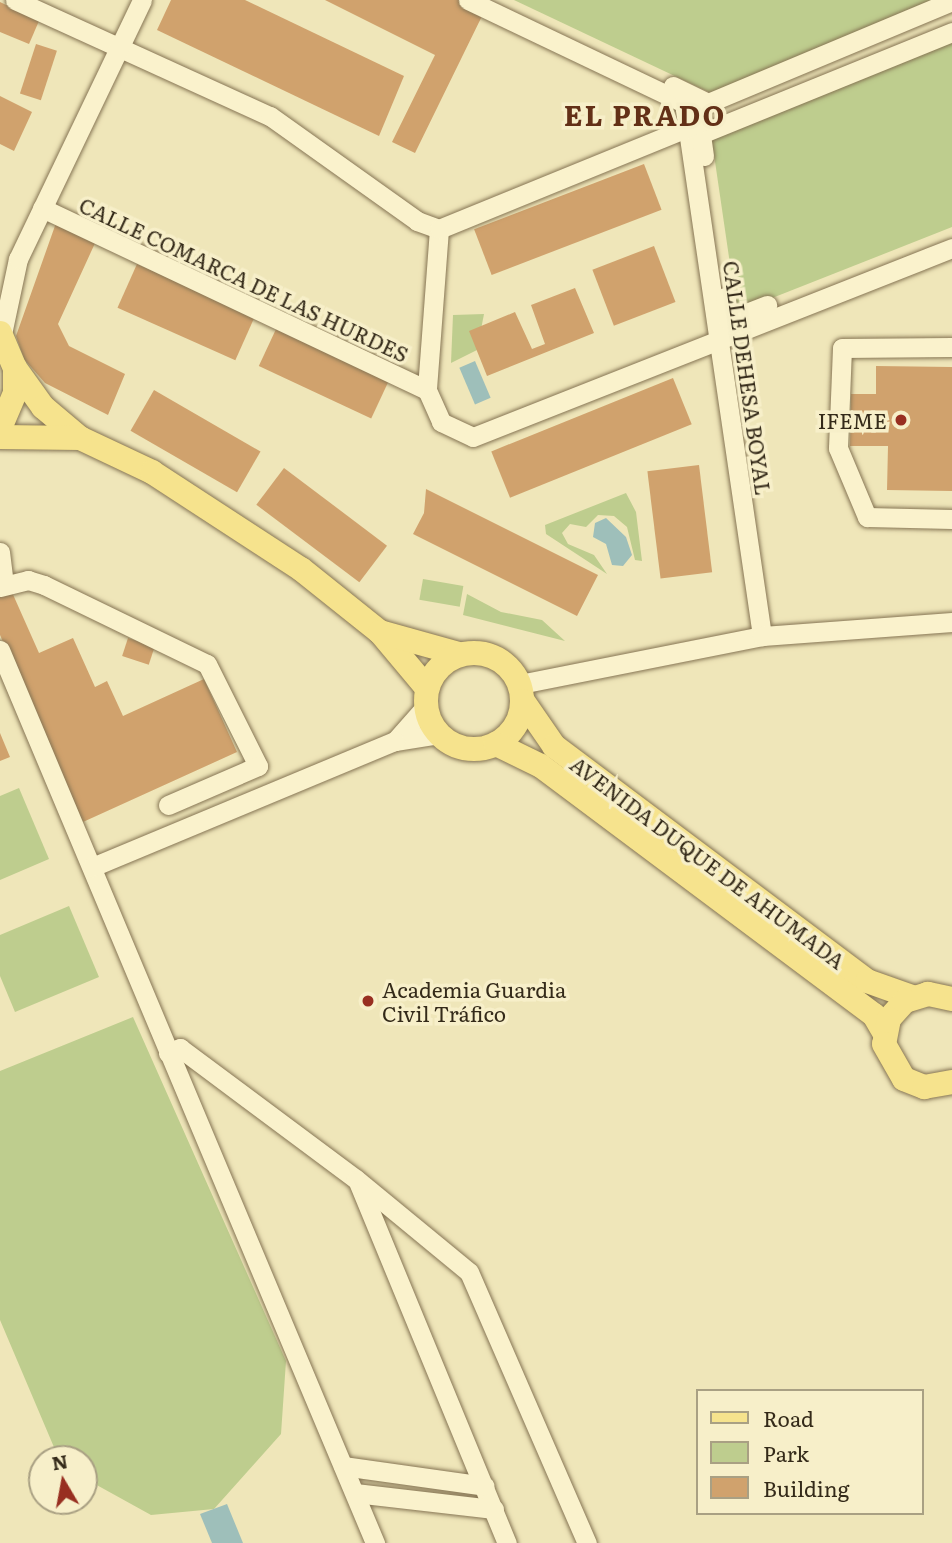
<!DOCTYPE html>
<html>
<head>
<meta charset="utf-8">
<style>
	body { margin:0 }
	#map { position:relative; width:952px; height:1543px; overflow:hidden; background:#efe6b9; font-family:Literata,serif }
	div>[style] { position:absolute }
	.green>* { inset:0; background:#becd8e; transform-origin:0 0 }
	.water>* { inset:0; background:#9ebfba; transform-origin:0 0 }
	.building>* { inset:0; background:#d0a26d; transform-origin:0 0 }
	.roads { filter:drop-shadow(0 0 2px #867554) drop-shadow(0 0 2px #867554) }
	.minor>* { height:19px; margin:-9.5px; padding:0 9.5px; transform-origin:9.5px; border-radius:9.5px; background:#faf2cc }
	.major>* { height:24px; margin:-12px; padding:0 12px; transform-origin:12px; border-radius:12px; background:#f6e38d }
	.major>.ring { margin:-12px; padding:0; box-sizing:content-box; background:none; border:24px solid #f6e38d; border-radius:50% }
	.dots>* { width:19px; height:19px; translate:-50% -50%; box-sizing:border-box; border:4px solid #f7efc9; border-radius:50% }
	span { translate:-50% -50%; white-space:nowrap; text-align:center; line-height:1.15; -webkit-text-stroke:7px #f7efc9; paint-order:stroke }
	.street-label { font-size:21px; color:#342a19 }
	.poi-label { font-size:21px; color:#342a19 }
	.right { translate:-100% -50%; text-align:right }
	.left { translate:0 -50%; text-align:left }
	.district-label { font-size:28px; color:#633017; font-weight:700; letter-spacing:2px }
	.legend { position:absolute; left:696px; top:1389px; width:228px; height:126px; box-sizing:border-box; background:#f7efc9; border:2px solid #a9a083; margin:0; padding:9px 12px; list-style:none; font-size:21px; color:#342a19 }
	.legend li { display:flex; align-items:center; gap:14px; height:35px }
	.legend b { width:35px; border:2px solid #a9a083 }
	.north { position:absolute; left:28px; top:1445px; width:70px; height:70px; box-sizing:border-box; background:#f7efc9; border:2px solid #a9a083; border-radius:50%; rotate:350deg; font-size:19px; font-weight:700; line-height:28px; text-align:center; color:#342a19 }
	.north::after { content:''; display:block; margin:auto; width:24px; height:32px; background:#982f21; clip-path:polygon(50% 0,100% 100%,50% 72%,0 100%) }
</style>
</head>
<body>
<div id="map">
	<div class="green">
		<i style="clip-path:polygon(514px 0,936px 0,717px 96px)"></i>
		<i style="clip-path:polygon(952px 38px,952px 227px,737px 312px,711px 134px)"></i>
		<i style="clip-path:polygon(484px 314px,477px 350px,451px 363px,453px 315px)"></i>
		<i style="clip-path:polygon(626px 493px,636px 512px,642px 561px,635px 560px,627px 527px,614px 516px,598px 515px,586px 527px,570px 524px,562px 533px,568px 544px,594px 555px,607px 574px,546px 534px,545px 525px)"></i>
		<i style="left:423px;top:579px;width:41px;height:21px;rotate:10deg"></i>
		<i style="clip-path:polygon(467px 594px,501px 612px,542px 620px,565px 641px,463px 615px)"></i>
		<i style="clip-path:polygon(19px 788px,49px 859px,0 880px,0 796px)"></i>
		<i style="clip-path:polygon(69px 906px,99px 977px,15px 1012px,0 976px,0 935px)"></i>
		<i style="clip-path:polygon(133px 1017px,286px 1361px,281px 1434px,214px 1509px,151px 1515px,84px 1478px,84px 1459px,59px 1459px,0 1320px,0 1071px)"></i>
	</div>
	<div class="water">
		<i style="left:475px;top:361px;width:40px;height:17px;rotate:67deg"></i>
		<i style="clip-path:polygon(606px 518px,626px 537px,632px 555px,623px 566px,612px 565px,606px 544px,593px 537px,595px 523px)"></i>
		<i style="clip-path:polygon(227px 1504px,243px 1543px,212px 1543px,200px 1514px)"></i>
	</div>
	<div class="building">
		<i style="clip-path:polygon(171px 0,245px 0,404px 76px,379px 136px,157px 30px)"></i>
		<i style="clip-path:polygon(325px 0,458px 0,484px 12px,415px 153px,392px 142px,435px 55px)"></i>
		<i style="clip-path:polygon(0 2px,39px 21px,29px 44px,0 32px)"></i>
		<i style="left:36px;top:44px;width:22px;height:52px;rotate:18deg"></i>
		<i style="clip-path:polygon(0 96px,32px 112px,14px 151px,0 144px)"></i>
		<i style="left:644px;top:164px;width:49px;height:182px;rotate:69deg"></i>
		<i style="clip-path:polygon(56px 223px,96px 241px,58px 324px,69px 346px,125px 374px,108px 415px,45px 383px,24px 359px,16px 336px)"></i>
		<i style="left:654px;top:246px;width:60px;height:66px;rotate:69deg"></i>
		<i style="left:137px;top:264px;width:129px;height:48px;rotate:24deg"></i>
		<i style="clip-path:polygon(575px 288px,594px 333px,487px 376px,469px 331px,515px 312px,532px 349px,545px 344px,531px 305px)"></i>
		<i style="left:277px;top:327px;width:124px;height:43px;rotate:25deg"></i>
		<i style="clip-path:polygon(876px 366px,952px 367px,952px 491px,887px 490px,888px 446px,850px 446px,851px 394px,876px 394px)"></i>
		<i style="left:673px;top:378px;width:50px;height:196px;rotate:68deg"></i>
		<i style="left:154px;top:390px;width:123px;height:47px;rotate:30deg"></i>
		<i style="left:699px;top:465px;width:108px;height:52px;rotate:83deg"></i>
		<i style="left:284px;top:468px;width:129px;height:46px;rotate:37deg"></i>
		<i style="clip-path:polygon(426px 489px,598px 575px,577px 616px,413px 534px,424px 513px)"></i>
		<i style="clip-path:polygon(11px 590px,39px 653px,73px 638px,95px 687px,107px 681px,123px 716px,204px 679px,237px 752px,83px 822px,0 635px,0 595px)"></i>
		<i style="left:128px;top:638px;width:28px;height:19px;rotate:18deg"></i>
		<i style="clip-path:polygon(0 733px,10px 757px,0 761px)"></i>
	</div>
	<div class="roads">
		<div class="minor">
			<i style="left:15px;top:0;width:280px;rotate:24.5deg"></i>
			<i style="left:270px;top:116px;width:181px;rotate:35.5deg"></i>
			<i style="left:417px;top:221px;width:23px;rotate:20deg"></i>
			<i style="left:468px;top:0;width:239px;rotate:25.5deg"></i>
			<i style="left:684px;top:103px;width:539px;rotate:81.67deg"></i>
			<i style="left:673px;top:86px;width:39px;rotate:26deg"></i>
			<i style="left:708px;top:103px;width:264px;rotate:-22.7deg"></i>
			<i style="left:704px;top:156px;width:22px;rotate:-98deg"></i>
			<i style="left:701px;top:134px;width:271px;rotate:-22.1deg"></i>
			<i style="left:42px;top:208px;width:426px;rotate:25.3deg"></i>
			<i style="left:439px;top:229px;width:161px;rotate:94.3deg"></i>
			<i style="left:427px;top:390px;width:35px;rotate:66deg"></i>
			<i style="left:441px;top:422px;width:35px;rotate:25deg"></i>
			<i style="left:473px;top:437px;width:515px;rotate:-21.53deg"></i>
			<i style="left:439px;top:229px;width:283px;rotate:-22.2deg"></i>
			<i style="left:725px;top:297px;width:23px;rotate:83deg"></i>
			<i style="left:728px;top:320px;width:42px;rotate:-21deg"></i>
			<i style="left:2px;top:334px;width:77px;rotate:-78deg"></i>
			<i style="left:18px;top:259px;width:287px;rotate:-64.4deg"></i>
			<i style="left:952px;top:347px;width:110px;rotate:179.5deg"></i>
			<i style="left:842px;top:348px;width:100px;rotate:92.3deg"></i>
			<i style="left:838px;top:448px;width:75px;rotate:67.2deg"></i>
			<i style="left:867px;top:517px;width:85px;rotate:1.3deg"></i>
			<i style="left:0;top:552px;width:33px;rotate:83deg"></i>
			<i style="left:0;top:587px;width:29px;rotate:-14deg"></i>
			<i style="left:28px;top:580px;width:17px;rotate:17deg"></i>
			<i style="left:44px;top:585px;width:181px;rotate:25.9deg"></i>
			<i style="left:207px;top:664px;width:114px;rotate:63.4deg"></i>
			<i style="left:258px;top:766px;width:98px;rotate:156.6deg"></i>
			<i style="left:0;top:650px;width:969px;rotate:67.22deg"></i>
			<i style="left:520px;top:684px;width:247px;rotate:-11.2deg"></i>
			<i style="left:762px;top:636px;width:191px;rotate:-4.2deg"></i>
			<i style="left:426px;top:706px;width:47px;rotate:131.5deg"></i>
			<i style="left:395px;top:741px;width:46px;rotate:-8.8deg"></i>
			<i style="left:92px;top:867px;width:328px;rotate:-22.6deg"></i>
			<i style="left:168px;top:1053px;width:13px;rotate:-23deg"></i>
			<i style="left:180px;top:1048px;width:219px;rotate:36.7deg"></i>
			<i style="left:356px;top:1179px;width:146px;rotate:39.5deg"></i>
			<i style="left:469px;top:1272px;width:296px;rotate:66.5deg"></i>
			<i style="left:358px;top:1182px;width:391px;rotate:67.6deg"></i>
			<i style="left:343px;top:1466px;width:143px;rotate:8deg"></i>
			<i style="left:355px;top:1493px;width:140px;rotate:6.6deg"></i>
		</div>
		<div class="major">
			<i style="left:0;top:333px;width:38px;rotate:67deg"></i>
			<i style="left:15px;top:368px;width:25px;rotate:90deg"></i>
			<i style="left:15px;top:393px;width:39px;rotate:113deg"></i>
			<i style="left:15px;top:368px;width:48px;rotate:54.3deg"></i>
			<i style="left:43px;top:407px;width:48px;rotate:40deg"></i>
			<i style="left:80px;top:438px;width:80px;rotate:25.3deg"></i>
			<i style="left:152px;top:472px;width:178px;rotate:33.1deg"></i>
			<i style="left:301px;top:569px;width:101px;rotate:38.6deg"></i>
			<i style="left:380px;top:632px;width:73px;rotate:50deg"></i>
			<i style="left:0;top:437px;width:80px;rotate:0.7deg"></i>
			<i style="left:380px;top:632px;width:82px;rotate:15.6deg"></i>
			<i class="ring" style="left:426px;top:653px;width:72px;height:72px"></i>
			<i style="left:523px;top:701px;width:55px;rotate:55.4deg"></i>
			<i style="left:554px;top:746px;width:391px;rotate:36.9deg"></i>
			<i style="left:867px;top:981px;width:48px;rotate:19.6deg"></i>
			<i style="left:496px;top:744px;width:50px;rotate:26.1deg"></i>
			<i style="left:541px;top:766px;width:416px;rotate:36.8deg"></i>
			<i style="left:874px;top:1015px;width:20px;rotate:60deg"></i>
			<i style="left:952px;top:999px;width:25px;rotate:-168deg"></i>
			<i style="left:928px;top:994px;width:24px;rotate:163deg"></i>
			<i style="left:905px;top:1001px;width:24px;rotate:132deg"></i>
			<i style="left:889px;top:1019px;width:25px;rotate:101deg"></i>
			<i style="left:884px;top:1044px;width:40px;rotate:60.3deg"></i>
			<i style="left:904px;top:1079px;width:22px;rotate:22deg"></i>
			<i style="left:924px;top:1087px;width:28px;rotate:-10deg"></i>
		</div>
	</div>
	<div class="dots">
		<i style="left:901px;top:420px;background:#982f21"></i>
		<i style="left:368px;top:1001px;background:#982f21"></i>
	</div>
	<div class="street-label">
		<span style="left:244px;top:279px;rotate:25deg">CALLE COMARCA DE LAS HURDES</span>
		<span style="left:748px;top:378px;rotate:82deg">CALLE DEHESA BOYAL</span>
		<span style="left:708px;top:862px;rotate:37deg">AVENIDA DUQUE DE AHUMADA</span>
	</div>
	<div class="poi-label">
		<span class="right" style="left:887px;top:420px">IFEME</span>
		<span class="left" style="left:382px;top:1001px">Academia Guardia<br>Civil Tráfico</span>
	</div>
	<div class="district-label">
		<span style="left:645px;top:114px">EL PRADO</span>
	</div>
	<ul class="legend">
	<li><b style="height:9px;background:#f6e38d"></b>Road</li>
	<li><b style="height:19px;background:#becd8e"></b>Park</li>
	<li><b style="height:19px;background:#d0a26d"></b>Building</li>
	</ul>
	<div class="north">N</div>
</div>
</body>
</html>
